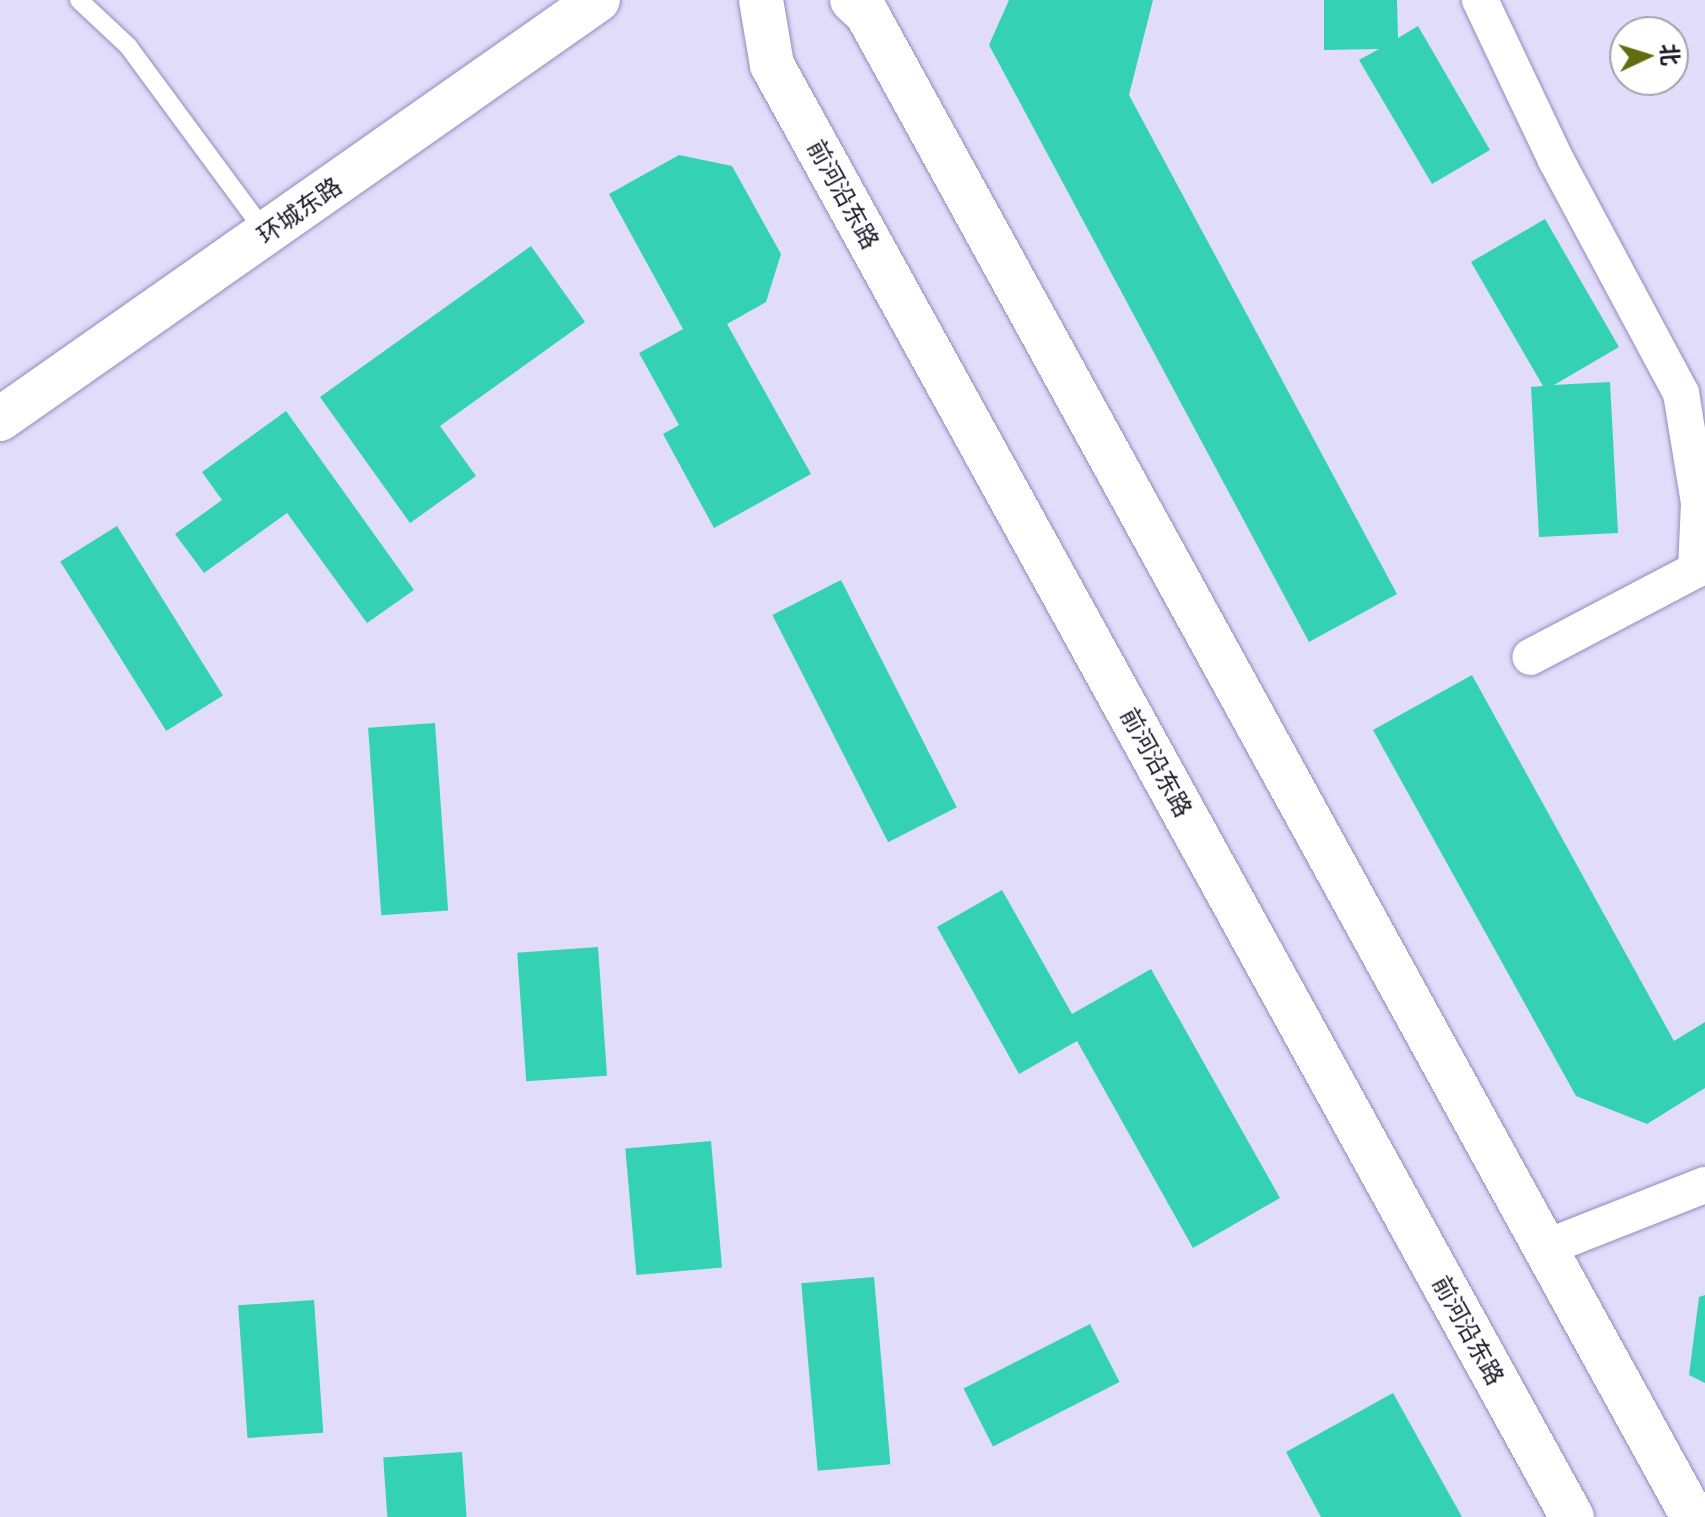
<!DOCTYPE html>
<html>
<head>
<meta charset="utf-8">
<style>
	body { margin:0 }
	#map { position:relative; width:1705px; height:1517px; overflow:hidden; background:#e2dcfb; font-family:"Playfair Display","Noto Sans SC",serif }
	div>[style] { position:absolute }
	.building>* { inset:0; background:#34d2b2; transform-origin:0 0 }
	.roads { filter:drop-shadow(0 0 2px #958aba) drop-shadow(0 0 2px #958aba) }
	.service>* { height:18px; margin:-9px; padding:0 9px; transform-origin:9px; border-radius:9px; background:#fff }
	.minor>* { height:36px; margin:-18px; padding:0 18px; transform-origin:18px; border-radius:18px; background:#fff }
	.primary>* { height:44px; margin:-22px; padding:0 22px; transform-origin:22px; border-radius:22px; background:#fff }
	span { translate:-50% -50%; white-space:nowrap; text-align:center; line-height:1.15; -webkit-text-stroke:6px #fff; paint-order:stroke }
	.street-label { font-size:24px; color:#1b1628 }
	.north { position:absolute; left:1609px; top:16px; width:80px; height:80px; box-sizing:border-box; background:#fff; border:2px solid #a4a2a9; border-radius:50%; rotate:86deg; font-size:22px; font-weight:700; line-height:32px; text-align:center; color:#1b1628 }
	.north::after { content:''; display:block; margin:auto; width:28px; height:36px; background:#646c12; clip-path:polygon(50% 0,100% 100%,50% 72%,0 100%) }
</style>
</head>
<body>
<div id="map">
	<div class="building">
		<i style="clip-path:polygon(1009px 0,1153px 0,1129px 95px,1397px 594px,1309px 642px,989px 45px)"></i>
		<i style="clip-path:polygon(1324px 0,1397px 0,1398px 38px,1418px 26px,1490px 150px,1432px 184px,1359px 60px,1379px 49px,1324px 50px)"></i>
		<i style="clip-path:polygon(679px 155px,732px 166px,781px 254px,766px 302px,727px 324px,811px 474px,714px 528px,663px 434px,679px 425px,639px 353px,683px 329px,609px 194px)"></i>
		<i style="clip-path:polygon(1545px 219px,1619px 347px,1554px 385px,1610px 382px,1618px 533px,1539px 537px,1531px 387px,1543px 386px,1471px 262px)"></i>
		<i style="clip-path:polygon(531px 246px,585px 322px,440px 426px,476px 476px,410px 523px,320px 397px)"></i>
		<i style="clip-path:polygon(286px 411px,414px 590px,367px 623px,287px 513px,204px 573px,175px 534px,222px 500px,202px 472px)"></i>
		<i style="left:117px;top:526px;width:200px;height:67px;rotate:58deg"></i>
		<i style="left:841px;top:580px;width:255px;height:77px;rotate:63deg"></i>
		<i style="clip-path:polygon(1472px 675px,1674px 1041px,1705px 1022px,1705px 1088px,1647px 1124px,1576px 1096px,1373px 730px)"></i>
		<i style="left:435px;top:723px;width:188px;height:67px;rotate:86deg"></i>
		<i style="clip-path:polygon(1002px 890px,1072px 1014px,1151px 969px,1280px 1198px,1193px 1248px,1077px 1041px,1019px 1074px,937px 927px)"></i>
		<i style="left:598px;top:947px;width:129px;height:81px;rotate:86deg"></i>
		<i style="left:711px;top:1141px;width:127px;height:86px;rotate:85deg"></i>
		<i style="left:874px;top:1277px;width:188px;height:73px;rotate:85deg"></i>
		<i style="clip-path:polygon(1705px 1295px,1705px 1383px,1689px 1375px,1699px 1297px)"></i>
		<i style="left:314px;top:1300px;width:133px;height:76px;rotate:86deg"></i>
		<i style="left:1090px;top:1324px;width:65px;height:142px;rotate:63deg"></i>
		<i style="clip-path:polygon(1393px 1393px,1462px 1517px,1321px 1517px,1286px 1452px)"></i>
		<i style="left:462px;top:1452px;width:65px;height:79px;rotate:86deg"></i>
	</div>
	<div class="roads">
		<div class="service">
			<i style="left:79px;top:0;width:67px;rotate:43.2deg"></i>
			<i style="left:128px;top:46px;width:232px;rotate:53.6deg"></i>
		</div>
		<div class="minor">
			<i style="left:1480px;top:0;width:177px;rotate:64.6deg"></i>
			<i style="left:1556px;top:160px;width:264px;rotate:61.8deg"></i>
			<i style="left:1681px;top:393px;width:111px;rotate:80.7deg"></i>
			<i style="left:1699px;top:503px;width:67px;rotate:92.6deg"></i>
			<i style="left:1696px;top:570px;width:187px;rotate:152.3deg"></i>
			<i style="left:1545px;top:1248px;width:172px;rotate:-21.5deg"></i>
		</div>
		<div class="primary">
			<i style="left:761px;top:0;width:66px;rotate:80.4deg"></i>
			<i style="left:772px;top:65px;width:1658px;rotate:61.15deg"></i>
			<i style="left:852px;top:0;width:21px;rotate:43deg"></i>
			<i style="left:867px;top:14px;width:1715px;rotate:61.21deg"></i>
			<i style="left:0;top:419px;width:730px;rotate:-35.02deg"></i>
		</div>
	</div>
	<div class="street-label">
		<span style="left:844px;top:194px;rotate:61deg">前河沿东路</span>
		<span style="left:299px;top:210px;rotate:-35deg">环城东路</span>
		<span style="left:1157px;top:762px;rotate:61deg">前河沿东路</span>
		<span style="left:1469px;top:1330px;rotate:61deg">前河沿东路</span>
	</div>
	<div class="north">北</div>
</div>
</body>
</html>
